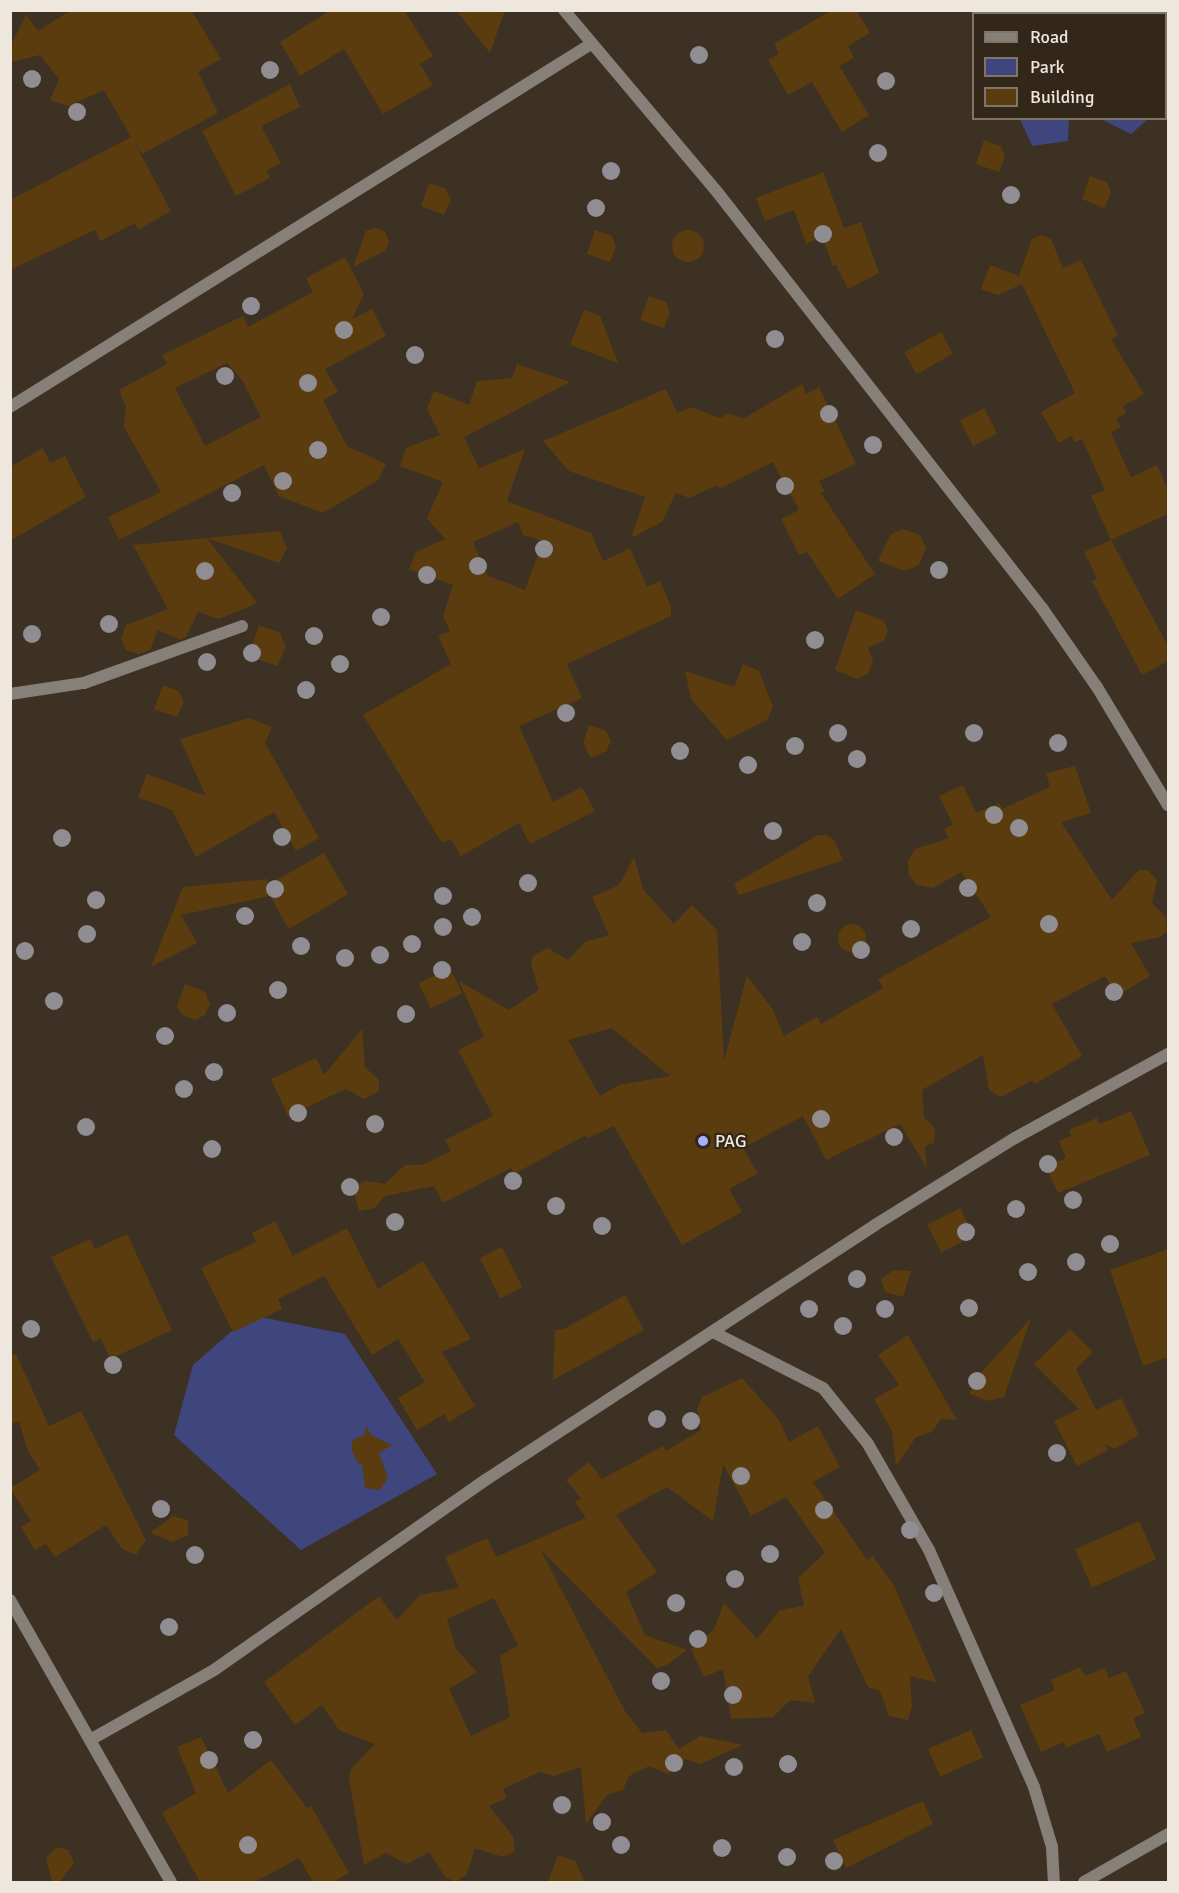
<!DOCTYPE html>
<html>
<head>
<meta charset="utf-8">
<style>
	body { margin:0 }
	#map { position:relative; width:1179px; height:1893px; overflow:hidden; background:#3d3123; font-family:Signika,sans-serif }
	div>[style] { position:absolute }
	.green>* { inset:0; background:#3f467e }
	.building>* { inset:0; background:#5b3c0e; transform-origin:0 0 }
	.round { border-radius:50% }
	.street>* { height:12px; margin:-6px; padding:0 6px; transform-origin:6px; border-radius:6px; background:#868078 }
	.trees>* { width:18px; height:18px; margin:-9px; border-radius:50%; background:#908d93 }
	.dots>* { width:16px; height:16px; translate:-50% -50%; box-sizing:border-box; border:3px solid #332719; border-radius:50% }
	span { translate:-50% -50%; white-space:nowrap; text-align:center; line-height:1.15; -webkit-text-stroke:4.5px #332719; paint-order:stroke }
	.poi-label { font-size:18px; color:#eee7de }
	.left { translate:0 -50%; text-align:left }
	.frame { position:absolute; inset:0; border:12px solid #eee7de; pointer-events:none }
	.legend { position:absolute; left:972px; top:12px; width:195px; height:108px; box-sizing:border-box; background:#332719; border:2px solid #7e7468; margin:0; padding:8px 10px; list-style:none; font-size:18px; color:#eee7de }
	.legend li { display:flex; align-items:center; gap:12px; height:30px }
	.legend b { width:30px; border:2px solid #7e7468 }
</style>
</head>
<body>
<div id="map">
	<div class="green">
		<i style="clip-path:polygon(1020px 119px,1069px 119px,1068px 141px,1032px 146px)"></i>
		<i style="clip-path:polygon(1101px 119px,1148px 119px,1131px 134px)"></i>
		<i style="clip-path:polygon(250px 1315px,345px 1334px,437px 1474px,301px 1550px,174px 1435px,193px 1365px)"></i>
	</div>
	<div class="building">
		<i style="clip-path:polygon(71px 10px,191px 10px,221px 59px,198px 72px,218px 113px,142px 154px,133px 140px,171px 211px,138px 230px,135px 223px,100px 241px,95px 230px,10px 270px,10px 200px,131px 137px,104px 90px,68px 106px,50px 100px,59px 79px,40px 55px,10px 62px,10px 47px,26px 15px,38px 31px)"></i>
		<i style="clip-path:polygon(331px 10px,404px 10px,433px 56px,420px 64px,433px 85px,383px 114px,344px 49px,300px 76px,280px 42px)"></i>
		<i style="clip-path:polygon(456px 10px,505px 10px,490px 53px)"></i>
		<i style="clip-path:polygon(832px 10px,856px 10px,870px 33px,848px 46px,854px 58px,839px 66px,869px 115px,842px 132px,812px 82px,788px 95px,768px 60px,779px 54px,774px 44px)"></i>
		<i style="clip-path:polygon(290px 84px,300px 107px,261px 126px,281px 163px,266px 171px,270px 178px,236px 196px,202px 131px)"></i>
		<i style="clip-path:polygon(984px 140px,1001px 146px,1005px 157px,999px 172px,976px 164px)"></i>
		<i style="clip-path:polygon(823px 172px,844px 228px,861px 222px,879px 273px,848px 289px,836px 265px,833px 266px,822px 237px,806px 244px,794px 210px,765px 221px,756px 198px)"></i>
		<i style="clip-path:polygon(1090px 176px,1107px 182px,1111px 193px,1104px 208px,1082px 199px)"></i>
		<i style="clip-path:polygon(429px 183px,446px 189px,451px 200px,444px 215px,421px 206px)"></i>
		<i style="clip-path:polygon(375px 228px,385px 231px,389px 242px,385px 251px,353px 267px,366px 231px)"></i>
		<i class="round" style="left:672px;top:230px;width:32px;height:32px"></i>
		<i style="clip-path:polygon(595px 230px,612px 236px,616px 247px,610px 262px,587px 254px)"></i>
		<i style="clip-path:polygon(1041px 235px,1051px 239px,1063px 268px,1081px 260px,1118px 336px,1111px 339px,1144px 394px,1123px 406px,1126px 413px,1116px 419px,1121px 427px,1111px 433px,1131px 477px,1157px 465px,1168px 490px,1168px 514px,1111px 540px,1168px 646px,1168px 661px,1142px 675px,1092px 581px,1097px 578px,1084px 552px,1111px 540px,1091px 496px,1105px 490px,1082px 439px,1075px 442px,1071px 436px,1059px 443px,1041px 412px,1075px 393px,1022px 284px,998px 295px,981px 289px,990px 265px,1019px 276px,1032px 239px)"></i>
		<i style="clip-path:polygon(evenodd,345px 257px,364px 294px,352px 319px,372px 309px,386px 336px,325px 369px,338px 392px,323px 400px,347px 446px,386px 464px,378px 480px,323px 513px,279px 496px,264px 465px,119px 540px,108px 517px,161px 492px,124px 427px,126px 407px,119px 390px,167px 364px,162px 355px,243px 316px,248px 327px,313px 292px,306px 278px,345px 257px,227px 363px,242px 380px,261px 417px,205px 446px,175px 388px,227px 363px)"></i>
		<i style="clip-path:polygon(649px 296px,666px 302px,670px 313px,664px 328px,640px 320px)"></i>
		<i style="clip-path:polygon(584px 310px,600px 316px,618px 363px,570px 345px)"></i>
		<i style="left:941px;top:332px;width:25px;height:42px;rotate:61deg"></i>
		<i style="clip-path:polygon(evenodd,517px 364px,570px 382px,464px 437px,479px 468px,525px 449px,507px 501px,591px 533px,603px 561px,630px 548px,647px 587px,660px 581px,671px 606px,671px 616px,567px 664px,582px 698px,519px 726px,553px 802px,582px 787px,595px 811px,530px 844px,519px 823px,461px 856px,451px 839px,442px 843px,363px 715px,451px 664px,438px 636px,450px 631px,443px 616px,453px 585px,409px 569px,416px 552px,445px 539px,427px 518px,443px 482px,400px 466px,406px 448px,440px 435px,427px 409px,434px 391px,469px 405px,477px 381px,512px 378px,517px 364px,518px 522px,523px 535px,543px 541px,525px 590px,488px 576px,473px 542px,518px 522px)"></i>
		<i style="clip-path:polygon(802px 384px,806px 394px,819px 387px,856px 464px,819px 481px,825px 492px,821px 493px,875px 574px,838px 599px,807px 552px,799px 555px,781px 519px,799px 510px,773px 462px,719px 489px,717px 485px,689px 498px,676px 493px,662px 522px,631px 538px,645px 497px,569px 471px,543px 441px,666px 389px,677px 413px,691px 407px,720px 418px,729px 413px,743px 419px)"></i>
		<i style="left:984px;top:408px;width:29px;height:27px;rotate:63deg"></i>
		<i style="clip-path:polygon(43px 448px,50px 463px,65px 456px,86px 497px,10px 541px,10px 467px)"></i>
		<i style="clip-path:polygon(902px 529px,920px 535px,926px 548px,919px 565px,905px 571px,878px 561px,890px 535px)"></i>
		<i style="clip-path:polygon(280px 531px,287px 548px,279px 563px,207px 538px)"></i>
		<i style="clip-path:polygon(207px 538px,257px 603px,219px 619px,198px 612px,186px 637px,180px 640px,158px 630px,150px 650px,139px 654px,126px 650px,121px 639px,126px 625px,168px 609px,133px 545px)"></i>
		<i style="clip-path:polygon(856px 610px,884px 621px,888px 631px,884px 641px,868px 648px,873px 662px,868px 674px,857px 679px,835px 670px)"></i>
		<i style="clip-path:polygon(259px 625px,280px 633px,286px 647px,277px 666px,255px 658px,251px 648px)"></i>
		<i style="clip-path:polygon(743px 664px,759px 671px,773px 707px,767px 720px,727px 740px,691px 699px,685px 671px,734px 687px)"></i>
		<i style="clip-path:polygon(163px 685px,179px 691px,184px 702px,177px 717px,154px 709px)"></i>
		<i style="clip-path:polygon(249px 718px,272px 727px,265px 743px,319px 838px,296px 851px,274px 812px,196px 857px,172px 810px,138px 797px,147px 774px,206px 796px,180px 739px)"></i>
		<i style="clip-path:polygon(589px 725px,606px 731px,611px 741px,606px 751px,591px 758px,583px 743px)"></i>
		<i style="clip-path:polygon(evenodd,1075px 766px,1091px 813px,1061px 822px,1112px 900px,1139px 870px,1148px 870px,1157px 880px,1152px 903px,1166px 917px,1167px 931px,1160px 937px,1131px 943px,1150px 976px,1117px 996px,1105px 976px,1052px 1004px,1082px 1056px,1035px 1084px,1033px 1080px,1001px 1097px,995px 1094px,989px 1090px,983px 1055px,922px 1090px,924px 1117px,935px 1129px,934px 1142px,925px 1147px,927px 1168px,900px 1124px,826px 1160px,803px 1116px,743px 1148px,758px 1173px,729px 1189px,742px 1212px,682px 1245px,614px 1126px,588px 1138px,586px 1135px,514px 1174px,511px 1168px,443px 1203px,434px 1186px,385px 1196px,375px 1208px,359px 1211px,355px 1196px,360px 1184px,366px 1181px,385px 1184px,405px 1165px,422px 1165px,451px 1151px,445px 1140px,493px 1116px,458px 1050px,484px 1037px,459px 981px,509px 1010px,539px 990px,531px 965px,533px 956px,548px 948px,568px 960px,585px 942px,609px 935px,592px 897px,619px 885px,634px 857px,643px 889px,674px 924px,692px 905px,717px 930px,724px 1060px,747px 976px,772px 1008px,784px 1036px,817px 1017px,821px 1024px,883px 988px,878px 979px,991px 917px,961px 872px,933px 888px,917px 885px,909px 875px,908px 861px,915px 849px,949px 838px,944px 829px,953px 825px,939px 796px,963px 785px,976px 813px,999px 803px,1002px 809px,1050px 787px,1046px 773px,1075px 766px,612px 1028px,670px 1076px,619px 1085px,600px 1096px,568px 1040px,612px 1028px)"></i>
		<i style="clip-path:polygon(818px 835px,826px 835px,834px 840px,843px 860px,739px 895px,734px 884px)"></i>
		<i style="clip-path:polygon(324px 853px,348px 894px,289px 929px,270px 896px,181px 915px,197px 943px,151px 967px,183px 887px,267px 879px,268px 885px)"></i>
		<i class="round" style="left:838px;top:924px;width:28px;height:28px"></i>
		<i style="left:450px;top:968px;width:28px;height:35px;rotate:64deg"></i>
		<i style="clip-path:polygon(185px 984px,205px 992px,210px 1004px,205px 1015px,195px 1020px,182px 1015px,177px 1006px)"></i>
		<i style="clip-path:polygon(362px 1029px,365px 1067px,379px 1080px,379px 1091px,364px 1099px,346px 1089px,288px 1116px,271px 1079px,316px 1058px,324px 1075px)"></i>
		<i style="clip-path:polygon(1131px 1111px,1150px 1155px,1058px 1193px,1046px 1167px,1066px 1158px,1059px 1141px,1071px 1136px,1069px 1130px,1097px 1118px,1100px 1124px)"></i>
		<i style="left:960px;top:1208px;width:31px;height:37px;rotate:63deg"></i>
		<i style="clip-path:polygon(275px 1221px,293px 1256px,347px 1228px,378px 1289px,423px 1261px,471px 1339px,442px 1352px,475px 1406px,449px 1422px,444px 1414px,417px 1430px,398px 1398px,425px 1382px,398px 1339px,372px 1355px,324px 1276px,278px 1299px,282px 1309px,233px 1332px,201px 1268px,256px 1242px,252px 1233px)"></i>
		<i style="clip-path:polygon(127px 1234px,172px 1330px,110px 1359px,101px 1338px,93px 1342px,51px 1257px,90px 1239px,95px 1249px)"></i>
		<i style="left:502px;top:1247px;width:45px;height:25px;rotate:63deg"></i>
		<i style="clip-path:polygon(1168px 1249px,1168px 1357px,1143px 1366px,1110px 1270px)"></i>
		<i style="clip-path:polygon(894px 1270px,911px 1271px,903px 1297px,885px 1292px,881px 1279px)"></i>
		<i style="clip-path:polygon(625px 1295px,644px 1330px,553px 1380px,555px 1330px,564px 1329px)"></i>
		<i style="clip-path:polygon(1031px 1318px,1004px 1397px,988px 1401px,969px 1394px,978px 1376px)"></i>
		<i style="clip-path:polygon(1070px 1329px,1093px 1352px,1076px 1369px,1096px 1410px,1121px 1398px,1139px 1435px,1115px 1449px,1105px 1444px,1108px 1450px,1077px 1466px,1054px 1421px,1079px 1409px,1034px 1364px)"></i>
		<i style="clip-path:polygon(908px 1335px,957px 1420px,941px 1419px,932px 1432px,916px 1437px,896px 1466px,892px 1431px,874px 1399px,899px 1385px,878px 1355px)"></i>
		<i style="clip-path:polygon(16px 1354px,49px 1426px,81px 1411px,146px 1540px,136px 1555px,122px 1549px,106px 1525px,55px 1557px,46px 1544px,35px 1550px,21px 1527px,31px 1521px,10px 1488px,40px 1470px,28px 1451px,19px 1421px,10px 1425px,10px 1356px)"></i>
		<i style="clip-path:polygon(evenodd,742px 1378px,779px 1420px,789px 1442px,818px 1426px,840px 1467px,813px 1482px,867px 1560px,873px 1556px,894px 1586px,937px 1683px,910px 1676px,912px 1706px,908px 1720px,889px 1716px,880px 1691px,868px 1687px,841px 1629px,808px 1676px,815px 1703px,790px 1700px,773px 1717px,731px 1719px,723px 1669px,704px 1677px,691px 1649px,714px 1629px,724px 1603px,757px 1639px,780px 1610px,804px 1606px,798px 1578px,825px 1553px,786px 1497px,751px 1516px,723px 1464px,713px 1521px,667px 1487px,616px 1515px,657px 1572px,626px 1592px,645px 1635px,687px 1650px,667px 1665px,657px 1668px,540px 1549px,625px 1711px,642px 1733px,666px 1730px,679px 1749px,700px 1736px,743px 1745px,700px 1764px,685px 1759px,668px 1774px,649px 1766px,629px 1776px,623px 1790px,607px 1795px,586px 1824px,581px 1767px,554px 1776px,540px 1772px,503px 1789px,507px 1798px,489px 1806px,513px 1836px,515px 1851px,503px 1857px,475px 1848px,467px 1874px,456px 1882px,445px 1877px,429px 1852px,407px 1864px,386px 1853px,364px 1865px,349px 1778px,351px 1769px,375px 1744px,339px 1730px,322px 1705px,295px 1725px,264px 1682px,379px 1596px,397px 1620px,420px 1595px,459px 1588px,445px 1557px,487px 1538px,496px 1557px,586px 1518px,575px 1502px,581px 1498px,566px 1480px,589px 1462px,602px 1479px,663px 1446px,666px 1451px,701px 1430px,697px 1409px,702px 1397px,742px 1378px,494px 1598px,518px 1645px,500px 1656px,510px 1717px,471px 1736px,449px 1689px,477px 1672px,456px 1649px,447px 1619px,494px 1598px)"></i>
		<i style="clip-path:polygon(366px 1425px,371px 1435px,392px 1445px,379px 1453px,388px 1478px,380px 1490px,365px 1488px,362px 1463px,359px 1465px,351px 1449px,353px 1440px,365px 1434px)"></i>
		<i style="clip-path:polygon(173px 1516px,188px 1520px,188px 1535px,173px 1542px,150px 1533px)"></i>
		<i style="left:1139px;top:1521px;width:42px;height:70px;rotate:66deg"></i>
		<i style="clip-path:polygon(1080px 1667px,1085px 1676px,1105px 1668px,1109px 1678px,1126px 1671px,1145px 1713px,1133px 1718px,1141px 1737px,1107px 1752px,1099px 1734px,1066px 1748px,1064px 1742px,1041px 1752px,1020px 1705px,1055px 1690px,1051px 1680px)"></i>
		<i style="left:971px;top:1730px;width:30px;height:47px;rotate:66deg"></i>
		<i style="clip-path:polygon(201px 1737px,228px 1793px,271px 1760px,307px 1808px,311px 1806px,349px 1873px,333px 1882px,313px 1882px,299px 1858px,255px 1882px,200px 1882px,162px 1813px,196px 1793px,177px 1747px)"></i>
		<i style="clip-path:polygon(923px 1801px,933px 1824px,846px 1868px,833px 1840px)"></i>
		<i style="clip-path:polygon(57px 1847px,68px 1850px,74px 1863px,60px 1882px,52px 1882px,46px 1858px)"></i>
		<i style="clip-path:polygon(558px 1855px,575px 1861px,585px 1882px,548px 1882px)"></i>
	</div>
	<div class="street">
		<i style="left:564px;top:10px;width:239px;rotate:49.9deg"></i>
		<i style="left:718px;top:193px;width:526px;rotate:52.02deg"></i>
		<i style="left:1042px;top:608px;width:96px;rotate:55.2deg"></i>
		<i style="left:1097px;top:687px;width:138px;rotate:59deg"></i>
		<i style="left:10px;top:407px;width:685px;rotate:-32deg"></i>
		<i style="left:10px;top:694px;width:75px;rotate:-8.5deg"></i>
		<i style="left:84px;top:683px;width:168px;rotate:-19.8deg"></i>
		<i style="left:713px;top:1332px;width:123px;rotate:27deg"></i>
		<i style="left:823px;top:1388px;width:72px;rotate:51.2deg"></i>
		<i style="left:868px;top:1444px;width:122px;rotate:60.1deg"></i>
		<i style="left:929px;top:1550px;width:259px;rotate:66.1deg"></i>
		<i style="left:1034px;top:1787px;width:63px;rotate:73.3deg"></i>
		<i style="left:1052px;top:1847px;width:35px;rotate:87deg"></i>
		<i style="left:10px;top:1600px;width:325px;rotate:60.3deg"></i>
		<i style="left:90px;top:1740px;width:142px;rotate:-29.4deg"></i>
		<i style="left:214px;top:1670px;width:333px;rotate:-35deg"></i>
		<i style="left:487px;top:1479px;width:464px;rotate:-33.2deg"></i>
		<i style="left:875px;top:1225px;width:165px;rotate:-31.9deg"></i>
		<i style="left:1015px;top:1138px;width:175px;rotate:-28.8deg"></i>
		<i style="left:1084px;top:1882px;width:97px;rotate:-29.7deg"></i>
	</div>
	<div class="trees">
		<i style="left:699px;top:55px"></i>
		<i style="left:270px;top:70px"></i>
		<i style="left:32px;top:79px"></i>
		<i style="left:886px;top:81px"></i>
		<i style="left:77px;top:112px"></i>
		<i style="left:878px;top:153px"></i>
		<i style="left:611px;top:171px"></i>
		<i style="left:1011px;top:195px"></i>
		<i style="left:596px;top:208px"></i>
		<i style="left:823px;top:234px"></i>
		<i style="left:251px;top:306px"></i>
		<i style="left:344px;top:330px"></i>
		<i style="left:775px;top:339px"></i>
		<i style="left:415px;top:355px"></i>
		<i style="left:225px;top:376px"></i>
		<i style="left:308px;top:383px"></i>
		<i style="left:829px;top:414px"></i>
		<i style="left:873px;top:445px"></i>
		<i style="left:318px;top:450px"></i>
		<i style="left:283px;top:481px"></i>
		<i style="left:785px;top:486px"></i>
		<i style="left:232px;top:493px"></i>
		<i style="left:544px;top:549px"></i>
		<i style="left:478px;top:566px"></i>
		<i style="left:939px;top:570px"></i>
		<i style="left:205px;top:571px"></i>
		<i style="left:427px;top:575px"></i>
		<i style="left:381px;top:617px"></i>
		<i style="left:109px;top:624px"></i>
		<i style="left:32px;top:634px"></i>
		<i style="left:314px;top:636px"></i>
		<i style="left:815px;top:640px"></i>
		<i style="left:252px;top:653px"></i>
		<i style="left:207px;top:662px"></i>
		<i style="left:340px;top:664px"></i>
		<i style="left:306px;top:690px"></i>
		<i style="left:566px;top:713px"></i>
		<i style="left:838px;top:733px"></i>
		<i style="left:974px;top:733px"></i>
		<i style="left:1058px;top:743px"></i>
		<i style="left:795px;top:746px"></i>
		<i style="left:680px;top:751px"></i>
		<i style="left:857px;top:759px"></i>
		<i style="left:748px;top:765px"></i>
		<i style="left:994px;top:815px"></i>
		<i style="left:1019px;top:828px"></i>
		<i style="left:773px;top:831px"></i>
		<i style="left:282px;top:837px"></i>
		<i style="left:62px;top:838px"></i>
		<i style="left:528px;top:883px"></i>
		<i style="left:968px;top:888px"></i>
		<i style="left:275px;top:889px"></i>
		<i style="left:443px;top:896px"></i>
		<i style="left:96px;top:900px"></i>
		<i style="left:817px;top:903px"></i>
		<i style="left:245px;top:916px"></i>
		<i style="left:472px;top:917px"></i>
		<i style="left:1049px;top:924px"></i>
		<i style="left:443px;top:927px"></i>
		<i style="left:911px;top:929px"></i>
		<i style="left:87px;top:934px"></i>
		<i style="left:802px;top:942px"></i>
		<i style="left:412px;top:944px"></i>
		<i style="left:301px;top:946px"></i>
		<i style="left:861px;top:950px"></i>
		<i style="left:25px;top:951px"></i>
		<i style="left:380px;top:955px"></i>
		<i style="left:345px;top:958px"></i>
		<i style="left:442px;top:970px"></i>
		<i style="left:278px;top:990px"></i>
		<i style="left:1114px;top:992px"></i>
		<i style="left:54px;top:1001px"></i>
		<i style="left:227px;top:1013px"></i>
		<i style="left:406px;top:1014px"></i>
		<i style="left:165px;top:1036px"></i>
		<i style="left:214px;top:1072px"></i>
		<i style="left:184px;top:1089px"></i>
		<i style="left:298px;top:1113px"></i>
		<i style="left:821px;top:1119px"></i>
		<i style="left:375px;top:1124px"></i>
		<i style="left:86px;top:1127px"></i>
		<i style="left:894px;top:1137px"></i>
		<i style="left:212px;top:1149px"></i>
		<i style="left:1048px;top:1164px"></i>
		<i style="left:513px;top:1181px"></i>
		<i style="left:350px;top:1187px"></i>
		<i style="left:1073px;top:1200px"></i>
		<i style="left:556px;top:1206px"></i>
		<i style="left:1016px;top:1209px"></i>
		<i style="left:395px;top:1222px"></i>
		<i style="left:602px;top:1226px"></i>
		<i style="left:966px;top:1232px"></i>
		<i style="left:1110px;top:1244px"></i>
		<i style="left:1076px;top:1262px"></i>
		<i style="left:1028px;top:1272px"></i>
		<i style="left:857px;top:1279px"></i>
		<i style="left:969px;top:1308px"></i>
		<i style="left:809px;top:1309px"></i>
		<i style="left:885px;top:1309px"></i>
		<i style="left:843px;top:1326px"></i>
		<i style="left:31px;top:1329px"></i>
		<i style="left:113px;top:1365px"></i>
		<i style="left:977px;top:1381px"></i>
		<i style="left:657px;top:1419px"></i>
		<i style="left:691px;top:1421px"></i>
		<i style="left:1057px;top:1453px"></i>
		<i style="left:741px;top:1476px"></i>
		<i style="left:161px;top:1509px"></i>
		<i style="left:824px;top:1510px"></i>
		<i style="left:910px;top:1530px"></i>
		<i style="left:770px;top:1554px"></i>
		<i style="left:195px;top:1555px"></i>
		<i style="left:735px;top:1579px"></i>
		<i style="left:934px;top:1593px"></i>
		<i style="left:676px;top:1603px"></i>
		<i style="left:169px;top:1627px"></i>
		<i style="left:698px;top:1639px"></i>
		<i style="left:661px;top:1681px"></i>
		<i style="left:733px;top:1695px"></i>
		<i style="left:253px;top:1740px"></i>
		<i style="left:209px;top:1760px"></i>
		<i style="left:674px;top:1763px"></i>
		<i style="left:788px;top:1764px"></i>
		<i style="left:734px;top:1767px"></i>
		<i style="left:562px;top:1805px"></i>
		<i style="left:602px;top:1822px"></i>
		<i style="left:248px;top:1845px"></i>
		<i style="left:621px;top:1845px"></i>
		<i style="left:722px;top:1848px"></i>
		<i style="left:787px;top:1857px"></i>
		<i style="left:834px;top:1861px"></i>
	</div>
	<div class="dots">
		<i style="left:703px;top:1141px;background:#a5b1fc"></i>
	</div>
	<div class="poi-label">
		<span class="left" style="left:715px;top:1141px">PAG</span>
	</div>
	<div class="frame"></div>
	<ul class="legend">
	<li><b style="height:8px;background:#868078"></b>Road</li>
	<li><b style="height:16px;background:#3f467e"></b>Park</li>
	<li><b style="height:16px;background:#5b3c0e"></b>Building</li>
	</ul>
</div>
</body>
</html>
